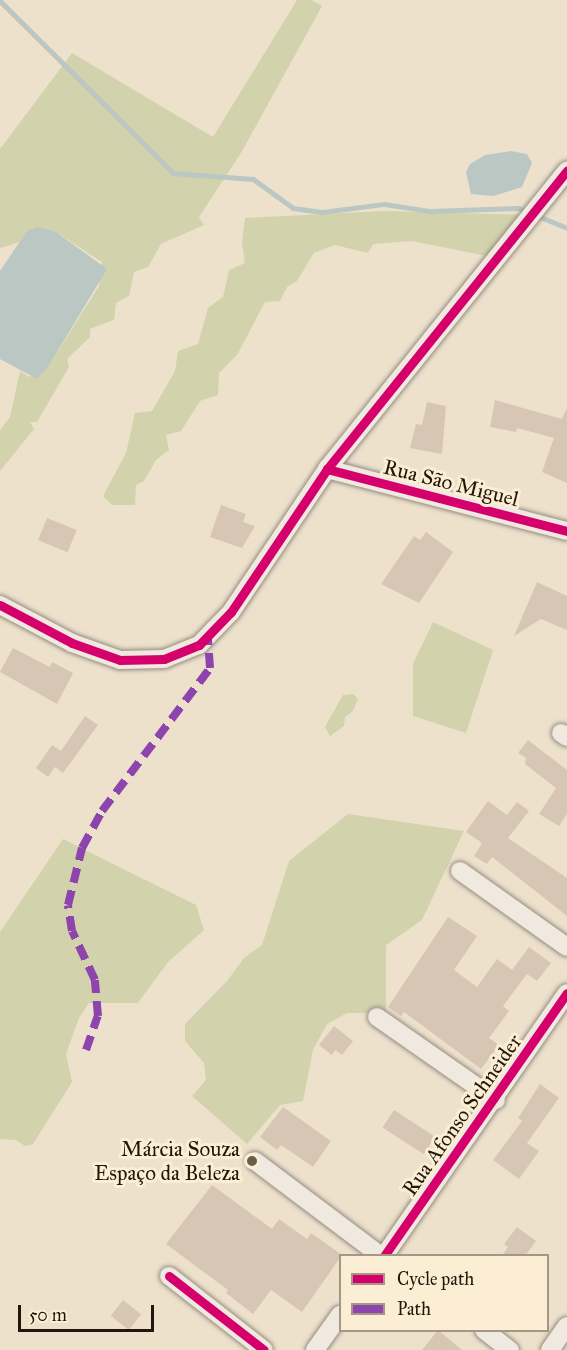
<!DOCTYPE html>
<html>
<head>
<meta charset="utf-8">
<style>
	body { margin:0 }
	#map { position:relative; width:567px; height:1350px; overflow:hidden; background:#ede1cc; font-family:"IM FELL Great Primer",serif }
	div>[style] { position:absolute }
	.green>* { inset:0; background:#d2d2ad }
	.water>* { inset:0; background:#bac7c2 }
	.stream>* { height:5px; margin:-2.5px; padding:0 2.5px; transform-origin:2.5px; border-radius:2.5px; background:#bac7c2 }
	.building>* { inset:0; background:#d8c6b4; transform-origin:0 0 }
	.roads { filter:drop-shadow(0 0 2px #958d80) drop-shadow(0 0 2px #958d80) }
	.street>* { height:18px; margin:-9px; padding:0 9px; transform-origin:9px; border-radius:9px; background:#efe9df }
	.quiet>* { height:8px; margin-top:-4px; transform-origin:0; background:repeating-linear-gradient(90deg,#8e44ad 0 15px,transparent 0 23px) }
	.cycleway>* { height:9px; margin:-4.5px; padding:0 4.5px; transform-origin:4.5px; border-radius:4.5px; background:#d6006c }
	.dots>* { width:16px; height:16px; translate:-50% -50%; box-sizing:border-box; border:3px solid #fceed5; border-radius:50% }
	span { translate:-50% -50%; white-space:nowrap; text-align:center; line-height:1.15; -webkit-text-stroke:6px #fceed5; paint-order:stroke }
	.street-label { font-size:21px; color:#21170a }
	.poi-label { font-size:21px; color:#21170a }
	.right { translate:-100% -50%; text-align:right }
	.legend { position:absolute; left:339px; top:1254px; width:210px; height:78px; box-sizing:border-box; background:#fceed5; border:2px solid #a49884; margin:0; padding:8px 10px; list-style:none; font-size:18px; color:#21170a }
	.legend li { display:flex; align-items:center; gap:12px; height:30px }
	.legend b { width:30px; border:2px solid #a49884 }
	.scale { position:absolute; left:18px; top:1305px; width:136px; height:27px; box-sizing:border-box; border:3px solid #21170a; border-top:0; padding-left:8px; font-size:18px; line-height:21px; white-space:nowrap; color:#21170a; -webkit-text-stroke:4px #fceed5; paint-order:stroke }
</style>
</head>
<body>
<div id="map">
	<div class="green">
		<i style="clip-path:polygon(297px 0,312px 0,322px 6px,241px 153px,199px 217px,204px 225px,161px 244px,148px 267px,134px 272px,129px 296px,116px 303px,114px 320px,90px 329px,90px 337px,67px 359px,69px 367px,37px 422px,30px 422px,34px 429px,0 471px,0 430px,10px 417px,20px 371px,29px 377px,48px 367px,99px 286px,102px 262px,56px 232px,27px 231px,20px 242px,0 248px,0 149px,72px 53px,213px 137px)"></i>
		<i style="clip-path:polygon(383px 211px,524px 215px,487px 256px,412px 241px,373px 244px,368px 253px,335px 245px,314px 253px,297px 281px,287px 287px,280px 301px,265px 302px,237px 355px,219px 373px,218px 395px,200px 401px,181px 431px,166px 435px,169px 450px,156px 460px,144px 481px,136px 485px,135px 505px,112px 505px,103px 496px,126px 453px,135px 413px,152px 411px,175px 371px,178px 351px,198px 344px,208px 308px,223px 297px,229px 270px,245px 263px,242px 243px,245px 218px)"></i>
		<i style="clip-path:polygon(433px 622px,493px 650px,466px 733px,413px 716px,413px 664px)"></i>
		<i style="clip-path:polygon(353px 694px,358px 699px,353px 711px,345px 717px,344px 726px,330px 736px,325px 727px,343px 695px)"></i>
		<i style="clip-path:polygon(348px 814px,464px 831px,422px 920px,386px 945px,386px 1013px,347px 1013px,327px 1024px,313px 1050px,303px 1101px,280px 1105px,247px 1144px,192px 1096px,206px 1080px,204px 1063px,185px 1041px,185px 1024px,227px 981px,244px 958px,262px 945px,289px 861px)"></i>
		<i style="clip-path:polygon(63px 839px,196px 905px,204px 930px,168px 962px,138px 1003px,89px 1003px,79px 1018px,66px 1054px,72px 1082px,33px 1144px,25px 1146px,16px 1140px,0 1139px,0 932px)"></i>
	</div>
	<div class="water">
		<i style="clip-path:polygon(511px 151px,527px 154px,532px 163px,522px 187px,494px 196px,471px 194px,466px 172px,470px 164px,485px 155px)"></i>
		<i style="clip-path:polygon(37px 227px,56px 232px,107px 269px,48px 367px,37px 379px,0 359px,0 271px,27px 231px)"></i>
	</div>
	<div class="stream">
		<i style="left:0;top:1px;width:244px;rotate:44.8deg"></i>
		<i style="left:173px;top:173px;width:80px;rotate:4.3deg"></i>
		<i style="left:253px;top:179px;width:49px;rotate:35.9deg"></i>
		<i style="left:293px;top:208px;width:29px;rotate:8deg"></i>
		<i style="left:322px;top:212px;width:63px;rotate:-7.4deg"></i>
		<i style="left:384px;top:204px;width:47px;rotate:8.7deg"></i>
		<i style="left:430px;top:211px;width:88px;rotate:-2deg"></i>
		<i style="left:518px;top:208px;width:53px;rotate:22.2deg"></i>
	</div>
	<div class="building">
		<i style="clip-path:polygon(495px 400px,562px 419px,567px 408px,567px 483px,542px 472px,554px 438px,517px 428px,516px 432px,490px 427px)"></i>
		<i style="clip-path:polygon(427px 402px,446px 406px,442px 454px,410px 448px,416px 424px,422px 425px)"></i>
		<i style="clip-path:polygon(221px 505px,246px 514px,243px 522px,255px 526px,242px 548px,210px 537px)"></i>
		<i style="left:47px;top:518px;width:32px;height:24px;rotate:22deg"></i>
		<i style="clip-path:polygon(426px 532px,453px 552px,419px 603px,381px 584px,414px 536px,420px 540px)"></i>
		<i style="clip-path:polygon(537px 582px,567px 596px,567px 630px,541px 619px,514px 636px)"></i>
		<i style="clip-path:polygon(13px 648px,50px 667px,52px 662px,73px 673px,57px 704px,0 672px)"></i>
		<i style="clip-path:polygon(85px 716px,98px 725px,63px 773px,55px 767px,48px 777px,36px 768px,52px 745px,61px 751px)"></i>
		<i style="clip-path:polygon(528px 740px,567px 770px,567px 814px,559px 826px,539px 814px,556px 788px,525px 764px,526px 758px,518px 753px)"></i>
		<i style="clip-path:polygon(488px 801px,507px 815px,517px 802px,529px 811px,508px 838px,567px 878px,567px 916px,492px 857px,487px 864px,474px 856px,482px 843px,466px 832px)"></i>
		<i style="clip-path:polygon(448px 917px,477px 936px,454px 970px,477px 987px,497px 959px,512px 970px,529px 947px,551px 963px,537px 981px,527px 974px,503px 1006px,509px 1011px,489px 1038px,499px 1045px,481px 1069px,404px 1012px,401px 1016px,388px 1007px)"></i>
		<i style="clip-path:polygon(334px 1026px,353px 1041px,342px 1055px,335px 1050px,332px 1055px,319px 1045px)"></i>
		<i style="clip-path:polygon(540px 1084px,559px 1098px,527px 1143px,539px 1151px,519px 1179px,493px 1160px,522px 1121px,518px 1118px)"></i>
		<i style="clip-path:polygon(283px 1107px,331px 1141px,313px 1167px,281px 1145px,277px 1150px,260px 1137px)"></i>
		<i style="left:394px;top:1110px;width:49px;height:21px;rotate:33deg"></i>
		<i style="clip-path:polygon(212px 1185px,272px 1229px,279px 1219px,307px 1239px,311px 1233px,342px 1255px,302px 1312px,271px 1290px,253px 1314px,226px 1293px,228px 1290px,166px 1244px)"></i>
		<i style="clip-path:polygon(517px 1227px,536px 1241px,525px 1256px,502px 1256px,508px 1247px,504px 1244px)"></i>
		<i style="left:123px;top:1300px;width:23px;height:20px;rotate:38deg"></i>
		<i style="clip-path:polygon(438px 1330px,462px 1350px,422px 1350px)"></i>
	</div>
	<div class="roads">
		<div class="street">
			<i style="left:327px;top:469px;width:248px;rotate:14.5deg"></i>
			<i style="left:0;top:605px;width:81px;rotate:27.8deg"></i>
			<i style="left:72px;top:643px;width:51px;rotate:19.5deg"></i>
			<i style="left:120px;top:660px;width:44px;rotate:-1.3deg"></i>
			<i style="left:164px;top:659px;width:38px;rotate:-22deg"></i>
			<i style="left:199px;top:645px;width:46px;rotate:-45.9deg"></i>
			<i style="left:231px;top:612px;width:172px;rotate:-56.1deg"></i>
			<i style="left:327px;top:469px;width:383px;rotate:-51.2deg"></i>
			<i style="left:561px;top:733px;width:7px;rotate:34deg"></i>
			<i style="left:460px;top:871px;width:131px;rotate:35.4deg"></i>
			<i style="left:377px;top:1017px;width:145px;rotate:34.9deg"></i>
			<i style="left:255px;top:1161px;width:158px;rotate:37deg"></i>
			<i style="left:384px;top:1256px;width:320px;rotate:-55.2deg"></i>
			<i style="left:169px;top:1276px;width:120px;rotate:37.9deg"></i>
			<i style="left:484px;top:1330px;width:33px;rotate:38deg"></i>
			<i style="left:315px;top:1350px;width:43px;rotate:-54.5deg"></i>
			<i style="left:550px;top:1350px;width:29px;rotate:-55deg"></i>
		</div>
	</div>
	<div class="quiet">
		<i style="left:86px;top:1050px;width:36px;rotate:-71deg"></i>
		<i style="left:98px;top:1016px;width:36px;rotate:-95deg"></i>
		<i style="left:95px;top:980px;width:54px;rotate:-115.1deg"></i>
		<i style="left:72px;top:931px;width:26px;rotate:-99deg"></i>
		<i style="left:68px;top:905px;width:59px;rotate:-76.2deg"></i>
		<i style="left:82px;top:848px;width:42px;rotate:-61.6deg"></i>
		<i style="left:102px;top:811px;width:179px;rotate:-52.9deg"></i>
		<i style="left:210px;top:668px;width:30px;rotate:-94deg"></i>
	</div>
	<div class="cycleway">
		<i style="left:327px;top:469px;width:248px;rotate:14.5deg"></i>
		<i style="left:0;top:605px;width:81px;rotate:27.8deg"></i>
		<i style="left:72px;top:643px;width:51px;rotate:19.5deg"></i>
		<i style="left:120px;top:660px;width:44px;rotate:-1.3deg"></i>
		<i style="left:164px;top:659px;width:38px;rotate:-22deg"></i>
		<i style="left:199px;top:645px;width:46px;rotate:-45.9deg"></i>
		<i style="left:231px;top:612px;width:172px;rotate:-56.1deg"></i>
		<i style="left:327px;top:469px;width:383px;rotate:-51.2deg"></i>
		<i style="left:384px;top:1256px;width:320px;rotate:-55.2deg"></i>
		<i style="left:169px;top:1276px;width:120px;rotate:37.9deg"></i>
	</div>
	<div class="dots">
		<i style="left:252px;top:1161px;background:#685e4e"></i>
	</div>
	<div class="street-label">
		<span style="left:451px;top:483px;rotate:14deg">Rua São Miguel</span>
		<span style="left:462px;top:1115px;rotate:-55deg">Rua Afonso Schneider</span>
	</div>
	<div class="poi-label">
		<span class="right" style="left:240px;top:1161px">Márcia Souza<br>Espaço da Beleza</span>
	</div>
	<ul class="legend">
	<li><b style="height:8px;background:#d6006c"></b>Cycle path</li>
	<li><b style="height:8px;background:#8e44ad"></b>Path</li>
	</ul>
	<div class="scale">50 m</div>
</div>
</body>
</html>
